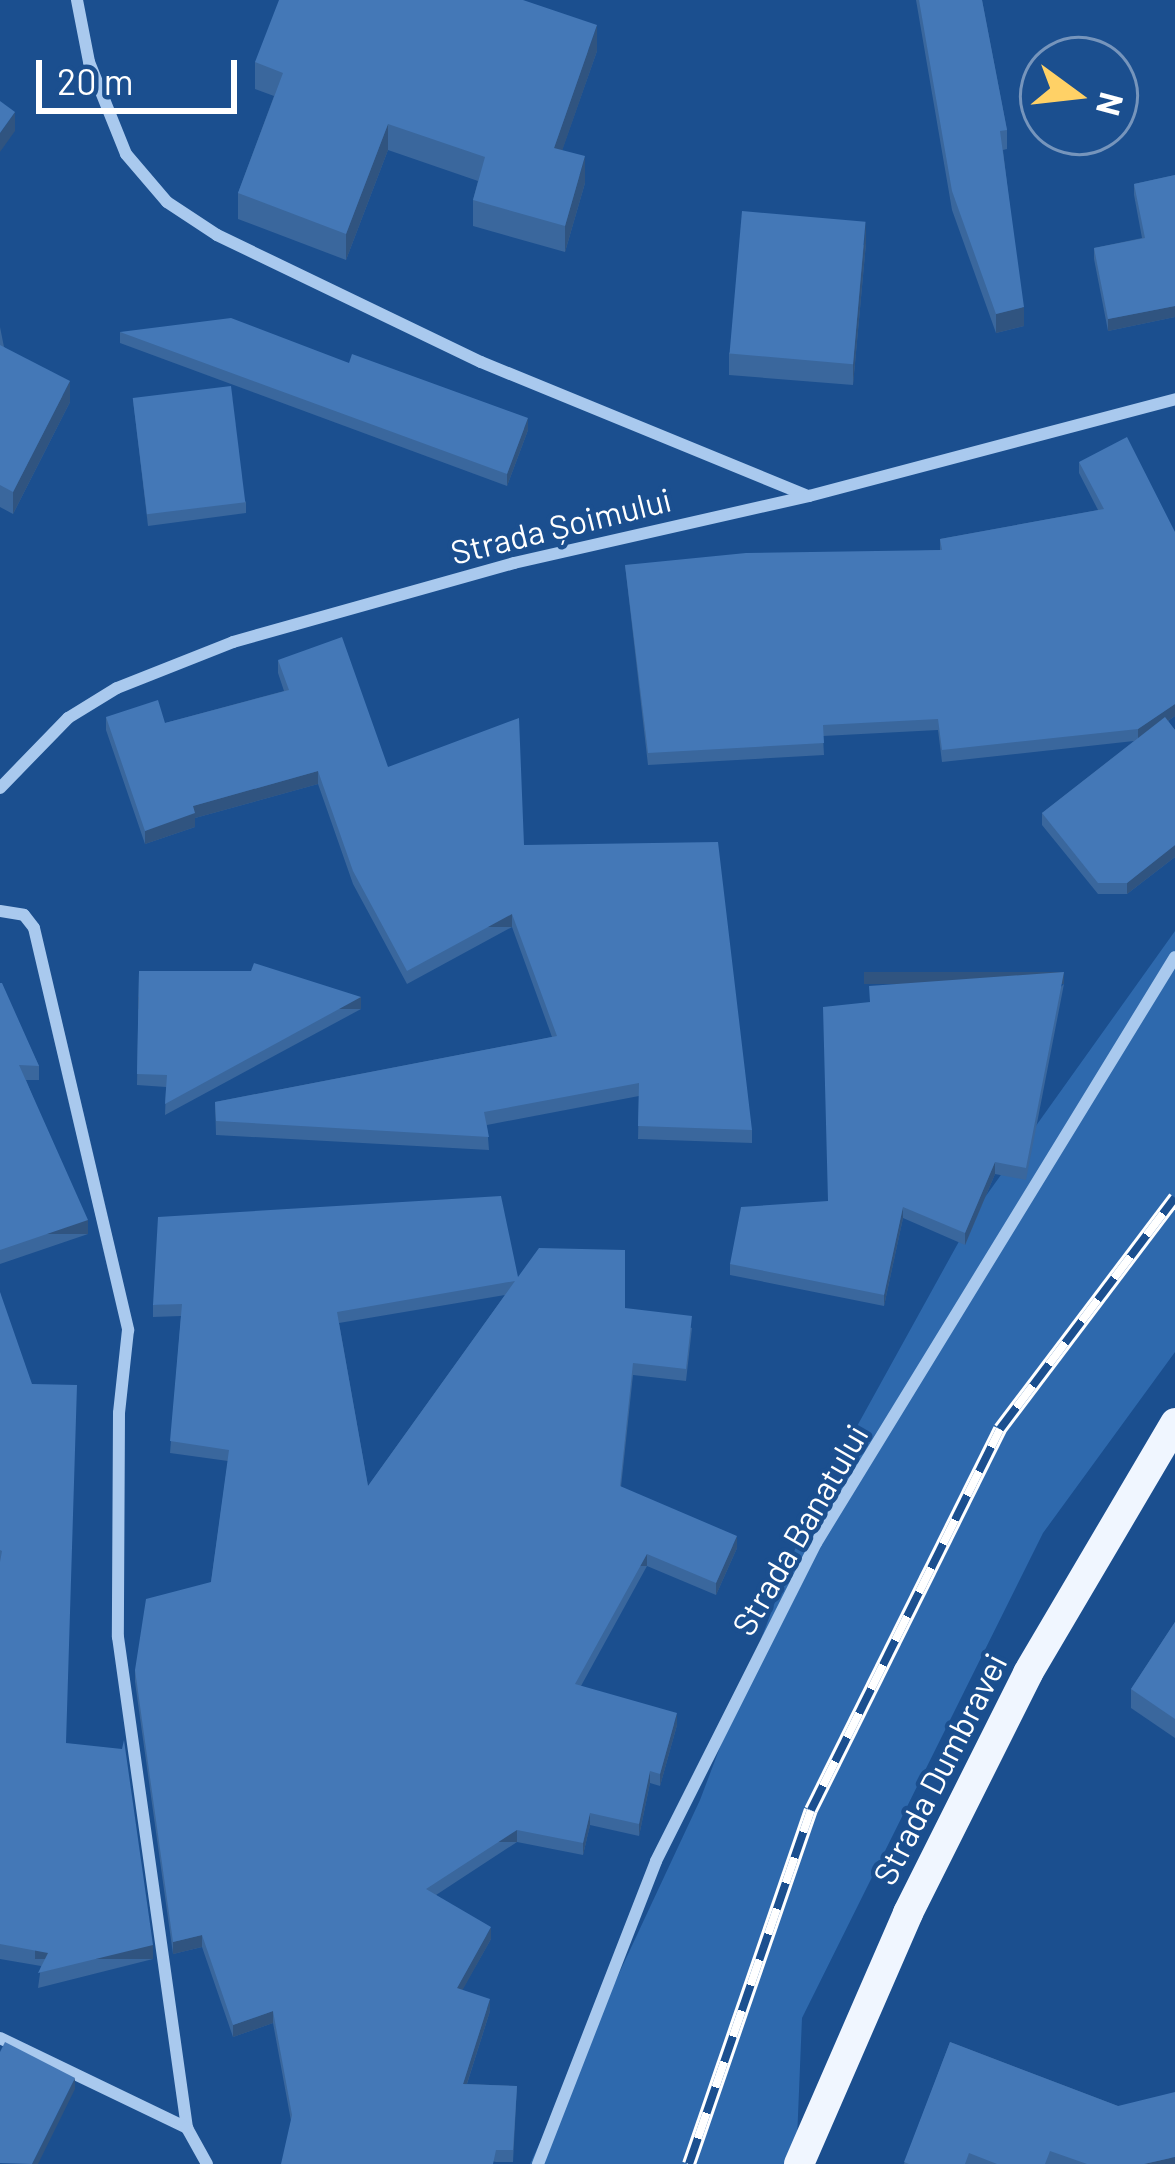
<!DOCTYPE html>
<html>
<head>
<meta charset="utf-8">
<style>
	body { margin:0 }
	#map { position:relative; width:1175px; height:2164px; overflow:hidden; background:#1b4f8f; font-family:Barlow,sans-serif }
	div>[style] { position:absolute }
	.green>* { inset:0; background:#2e69ad }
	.street>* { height:12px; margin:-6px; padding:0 6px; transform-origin:6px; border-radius:6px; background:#a9c9ee }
	.primary>* { height:30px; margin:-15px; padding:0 15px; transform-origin:15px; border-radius:15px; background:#f0f6ff }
	.rail>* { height:14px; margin-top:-7px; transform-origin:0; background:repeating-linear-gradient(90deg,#1b4f8f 0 27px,#fff 0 54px); box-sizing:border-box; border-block:3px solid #fff }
	.wall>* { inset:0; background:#3a679d }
	.shaded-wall>* { inset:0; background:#305480; transform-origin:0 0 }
	.building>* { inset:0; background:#4478b7; transform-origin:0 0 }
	span { translate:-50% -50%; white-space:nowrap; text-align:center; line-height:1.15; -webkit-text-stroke:9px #1b4f8f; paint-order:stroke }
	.street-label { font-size:33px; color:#fff }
	.north { position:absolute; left:1019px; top:36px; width:120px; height:120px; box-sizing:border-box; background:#1b4f8f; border:3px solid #7695bc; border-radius:50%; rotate:105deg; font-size:33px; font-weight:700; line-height:48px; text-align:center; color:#fff }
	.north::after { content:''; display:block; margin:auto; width:42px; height:54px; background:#ffd166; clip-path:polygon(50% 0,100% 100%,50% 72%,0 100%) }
	.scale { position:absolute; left:36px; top:60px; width:201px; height:54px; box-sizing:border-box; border:6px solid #fff; border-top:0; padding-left:15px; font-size:36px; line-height:42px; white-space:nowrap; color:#fff; -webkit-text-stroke:9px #1b4f8f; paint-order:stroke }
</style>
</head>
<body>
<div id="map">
	<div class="green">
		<i style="clip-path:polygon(1175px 931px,1175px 1352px,1043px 1533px,802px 2018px,796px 2164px,530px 2164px,700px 1800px,808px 1515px,978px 1207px)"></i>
	</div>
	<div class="street">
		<i style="left:77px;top:0;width:63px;rotate:79deg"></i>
		<i style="left:89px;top:62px;width:99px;rotate:68.1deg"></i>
		<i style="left:126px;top:154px;width:63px;rotate:49.5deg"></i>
		<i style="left:167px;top:202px;width:60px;rotate:33.4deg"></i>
		<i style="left:217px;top:235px;width:293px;rotate:25.7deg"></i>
		<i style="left:481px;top:362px;width:352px;rotate:22.3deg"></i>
		<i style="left:0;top:788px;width:98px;rotate:-45.8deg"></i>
		<i style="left:68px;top:718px;width:57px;rotate:-31.5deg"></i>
		<i style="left:117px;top:688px;width:125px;rotate:-21.6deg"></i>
		<i style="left:233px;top:642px;width:292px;rotate:-15.7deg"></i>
		<i style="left:514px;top:563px;width:303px;rotate:-12.8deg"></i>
		<i style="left:809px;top:496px;width:379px;rotate:-14.8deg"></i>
		<i style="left:0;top:911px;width:24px;rotate:9deg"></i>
		<i style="left:24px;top:915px;width:16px;rotate:52deg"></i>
		<i style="left:34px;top:928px;width:413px;rotate:76.8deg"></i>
		<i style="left:128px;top:1330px;width:83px;rotate:96.2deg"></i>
		<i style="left:119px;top:1413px;width:224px;rotate:90.3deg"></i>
		<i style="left:118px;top:1637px;width:496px;rotate:82deg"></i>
		<i style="left:0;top:2038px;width:208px;rotate:25.7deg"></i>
		<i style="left:187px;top:2128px;width:41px;rotate:60.9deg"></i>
		<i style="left:538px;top:2164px;width:325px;rotate:-68.7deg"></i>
		<i style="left:656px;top:1861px;width:356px;rotate:-63.3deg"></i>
		<i style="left:816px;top:1543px;width:687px;rotate:-58.51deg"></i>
	</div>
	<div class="primary">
		<i style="left:799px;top:2164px;width:274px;rotate:-66.5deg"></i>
		<i style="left:908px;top:1913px;width:268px;rotate:-63.4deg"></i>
		<i style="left:1028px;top:1673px;width:290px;rotate:-59.5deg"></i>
	</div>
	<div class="rail">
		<i style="left:689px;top:2164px;width:374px;rotate:-71deg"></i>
		<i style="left:811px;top:1810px;width:425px;rotate:-63.6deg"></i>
		<i style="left:1000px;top:1429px;width:290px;rotate:-52.9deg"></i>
	</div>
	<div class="wall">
		<i style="clip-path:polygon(916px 0,982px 0,1007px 130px,1007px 149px,1003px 150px,1024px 326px,996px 333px,952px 210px)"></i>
		<i style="clip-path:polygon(597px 51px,562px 150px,585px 183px,565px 252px,473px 226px,473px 200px,478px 181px,388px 150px,346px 260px,238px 219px,238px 193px,274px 96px,255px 89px,255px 62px)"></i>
		<i style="clip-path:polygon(1175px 175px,1175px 317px,1108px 331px,1094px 259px,1094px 248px,1142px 238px,1134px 195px,1134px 184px)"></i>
		<i style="clip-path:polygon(866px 243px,853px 385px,729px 375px,729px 353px)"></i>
		<i style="clip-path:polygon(0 327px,4px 347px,70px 402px,13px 514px,0 507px)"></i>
		<i style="clip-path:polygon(120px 332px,349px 363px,528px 430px,507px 486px,120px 343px)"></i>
		<i style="clip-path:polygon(133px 399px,246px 502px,246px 513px,148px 526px)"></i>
		<i style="clip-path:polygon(1079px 462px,1175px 532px,1175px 716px,1168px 721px,1175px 730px,1175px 857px,1127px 894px,1098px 894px,1042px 825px,1042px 813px,1134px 741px,942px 762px,938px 730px,823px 736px,824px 755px,648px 765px,625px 565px,940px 550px,940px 539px,1098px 510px,1079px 473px)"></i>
		<i style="clip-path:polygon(278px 660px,388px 767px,524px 845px,752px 1130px,752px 1143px,638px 1139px,639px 1096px,487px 1125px,489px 1150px,216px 1135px,215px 1102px,552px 1037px,512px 927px,407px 984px,353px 884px,318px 784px,195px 818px,195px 827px,145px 844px,106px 730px,106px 717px,165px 723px,284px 691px,278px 673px)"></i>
		<i style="clip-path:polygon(139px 971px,361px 1009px,165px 1115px,166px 1087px,137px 1085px)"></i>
		<i style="clip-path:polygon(0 983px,39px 1066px,39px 1080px,26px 1080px,88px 1234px,0 1264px)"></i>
		<i style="clip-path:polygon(1064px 984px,1026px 1180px,995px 1174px,965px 1245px,903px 1218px,884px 1306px,730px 1275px,730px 1264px,828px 1201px)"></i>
		<i style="clip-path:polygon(evenodd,518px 1277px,692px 1328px,686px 1381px,633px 1375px,621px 1487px,737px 1548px,716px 1595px,647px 1566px,581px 1686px,677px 1725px,660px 1786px,650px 1783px,639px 1836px,590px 1825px,583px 1855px,517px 1842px,436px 1895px,491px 1939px,462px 1990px,490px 2011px,467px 2084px,517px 2086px,513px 2162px,496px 2162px,291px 2121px,273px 2023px,233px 2037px,202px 1947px,173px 1954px,135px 1682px,135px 1670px,211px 1582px,228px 1461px,170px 1453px,181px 1316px,153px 1317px,153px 1305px,518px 1277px,505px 1295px,368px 1486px,339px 1323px,505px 1295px)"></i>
		<i style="clip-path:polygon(0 1292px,66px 1743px,153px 1959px,38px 1988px,41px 1966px,0 1959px)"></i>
		<i style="clip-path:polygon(1175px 1622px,1175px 1738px,1131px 1708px,1131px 1689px)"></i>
		<i style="clip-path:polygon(950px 2042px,1118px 2106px,1175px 2164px,904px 2164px)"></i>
	</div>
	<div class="shaded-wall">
		<i style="clip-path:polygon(597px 25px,597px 51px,554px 174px,554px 148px)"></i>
		<i style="clip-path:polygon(15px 112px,15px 131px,0 152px,0 133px)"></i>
		<i style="clip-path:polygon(388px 124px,388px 150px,346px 260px,346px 234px)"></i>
		<i style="clip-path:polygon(585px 156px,585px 183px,565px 252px,565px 226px)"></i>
		<i style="clip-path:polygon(866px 221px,866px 243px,853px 385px,853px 363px)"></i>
		<i style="clip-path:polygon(1175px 306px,1175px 317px,1108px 331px,1108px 319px)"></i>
		<i style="clip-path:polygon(1024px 307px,1024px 326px,996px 333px,996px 314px)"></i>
		<i style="clip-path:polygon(70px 381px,70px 402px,13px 514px,13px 492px)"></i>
		<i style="clip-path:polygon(528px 418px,528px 430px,507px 486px,507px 474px)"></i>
		<i style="clip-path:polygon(1175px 704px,1175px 716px,1138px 741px,1138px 729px)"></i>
		<i style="clip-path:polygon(318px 771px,318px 784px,195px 818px,195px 827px,145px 844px,145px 831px,193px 806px)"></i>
		<i style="clip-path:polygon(1175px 845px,1175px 857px,1127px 894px,1127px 883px)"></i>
		<i style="left:512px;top:914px;width:13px;height:119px;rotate:90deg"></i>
		<i style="left:1064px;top:972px;width:12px;height:200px;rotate:90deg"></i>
		<i style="left:361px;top:997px;width:12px;height:223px;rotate:90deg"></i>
		<i style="clip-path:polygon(995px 1162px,995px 1174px,965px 1245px,965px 1233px)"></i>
		<i style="clip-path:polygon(903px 1207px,903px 1218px,884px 1306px,884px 1295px)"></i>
		<i style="left:88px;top:1220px;width:14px;height:93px;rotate:90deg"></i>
		<i style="clip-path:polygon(737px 1536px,737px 1548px,716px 1595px,716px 1583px)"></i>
		<i style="left:647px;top:1554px;width:12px;height:149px;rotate:90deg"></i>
		<i style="clip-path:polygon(677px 1713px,677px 1725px,660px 1786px,660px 1774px)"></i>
		<i style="clip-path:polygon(650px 1771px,650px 1783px,639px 1836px,639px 1824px)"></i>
		<i style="clip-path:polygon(590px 1813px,590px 1825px,583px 1855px,583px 1843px)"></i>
		<i style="left:517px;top:1830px;width:12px;height:108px;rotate:90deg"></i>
		<i style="clip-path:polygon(491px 1927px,491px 1939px,457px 2000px,457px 1988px)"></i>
		<i style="clip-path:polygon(202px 1935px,202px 1947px,173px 1954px,173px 1942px)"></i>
		<i style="left:153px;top:1945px;width:14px;height:118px;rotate:90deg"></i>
		<i style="clip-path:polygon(490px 1999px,490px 2011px,463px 2096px,463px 2084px)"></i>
		<i style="clip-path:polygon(273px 2011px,273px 2023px,233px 2037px,233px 2025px)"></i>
		<i style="clip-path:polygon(75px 2078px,75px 2089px,38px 2164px,32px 2164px)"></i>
		<i style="clip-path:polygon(1175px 2157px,1175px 2164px,1144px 2164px)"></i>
	</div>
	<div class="building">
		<i style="clip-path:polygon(279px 0,523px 0,597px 25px,554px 148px,585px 156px,565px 226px,473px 200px,485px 157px,388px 124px,346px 234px,238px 193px,283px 73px,255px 62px)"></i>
		<i style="clip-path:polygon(919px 0,982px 0,1007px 130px,1000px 131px,1024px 307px,996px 314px,952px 191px)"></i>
		<i style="clip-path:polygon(0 101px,15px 112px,0 133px)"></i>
		<i style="clip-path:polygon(1175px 175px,1175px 306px,1108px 319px,1094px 248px,1145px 238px,1134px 184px)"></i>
		<i style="left:742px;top:211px;width:124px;height:143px;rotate:5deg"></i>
		<i style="clip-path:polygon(231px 318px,349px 363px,352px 354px,528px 418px,507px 474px,120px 332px)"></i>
		<i style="clip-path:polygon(0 345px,70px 381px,13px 492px,0 485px)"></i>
		<i style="left:231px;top:386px;width:117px;height:99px;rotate:83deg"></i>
		<i style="clip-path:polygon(1127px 437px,1175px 532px,1175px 704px,1138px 729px,942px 750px,938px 719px,823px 725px,824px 743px,648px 753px,625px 565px,746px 553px,942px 550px,940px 539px,1104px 509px,1079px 462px)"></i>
		<i style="clip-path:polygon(342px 637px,388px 767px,519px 718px,524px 845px,718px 842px,752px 1130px,638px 1126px,639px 1083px,484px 1112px,489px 1137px,216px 1121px,215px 1102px,557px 1036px,512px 914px,407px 971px,353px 871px,318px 771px,193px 806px,195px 813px,145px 831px,106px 717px,158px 700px,165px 723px,289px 690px,278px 660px)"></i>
		<i style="clip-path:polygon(1165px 717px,1175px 730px,1175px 845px,1127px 883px,1098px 883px,1042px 813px)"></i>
		<i style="clip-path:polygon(254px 963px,361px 997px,165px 1104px,167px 1075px,137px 1074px,139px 971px,251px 971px)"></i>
		<i style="clip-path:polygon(1064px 972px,1026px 1168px,995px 1162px,965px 1233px,903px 1207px,884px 1295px,730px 1264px,741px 1207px,828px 1201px,823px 1007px,870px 1002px,869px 986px)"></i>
		<i style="clip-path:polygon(0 983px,2px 983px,39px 1066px,19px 1065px,88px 1220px,0 1250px)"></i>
		<i style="clip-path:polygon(evenodd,501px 1196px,518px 1277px,539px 1248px,625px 1250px,625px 1308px,692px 1316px,686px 1369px,633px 1363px,620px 1486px,737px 1536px,716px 1583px,647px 1554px,575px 1684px,677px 1713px,660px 1774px,650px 1771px,639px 1824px,590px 1813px,583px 1843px,517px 1830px,426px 1889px,491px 1927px,457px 1988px,490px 1999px,463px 2084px,517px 2086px,513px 2150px,496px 2150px,493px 2164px,281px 2164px,292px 2115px,273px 2011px,233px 2025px,202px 1935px,173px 1942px,135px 1670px,146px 1599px,211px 1582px,229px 1450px,170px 1441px,182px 1304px,153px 1305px,158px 1217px,501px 1196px,515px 1281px,368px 1486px,337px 1312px,515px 1281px)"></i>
		<i style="clip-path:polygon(0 1292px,32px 1384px,77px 1385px,66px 1743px,122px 1749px,124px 1740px,153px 1945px,38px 1973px,48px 1953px,0 1944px,0 1562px,2px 1551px,0 1550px)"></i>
		<i style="clip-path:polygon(1175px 1622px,1175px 1719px,1131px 1689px)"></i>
		<i style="clip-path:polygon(5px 2042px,75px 2078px,32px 2164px,0 2163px,0 2052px)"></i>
		<i style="clip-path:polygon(950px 2042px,1118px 2106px,1175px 2092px,1175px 2157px,1144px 2164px,1087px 2164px,1050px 2151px,1045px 2164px,997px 2164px,969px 2153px,965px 2164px,909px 2164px,904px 2162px)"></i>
	</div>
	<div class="street-label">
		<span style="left:561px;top:526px;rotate:-14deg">Strada Șoimului</span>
		<span style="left:800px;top:1530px;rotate:-60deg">Strada Banatului</span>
		<span style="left:940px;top:1769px;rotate:-63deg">Strada Dumbravei</span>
	</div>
	<div class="north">N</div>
	<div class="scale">20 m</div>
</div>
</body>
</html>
